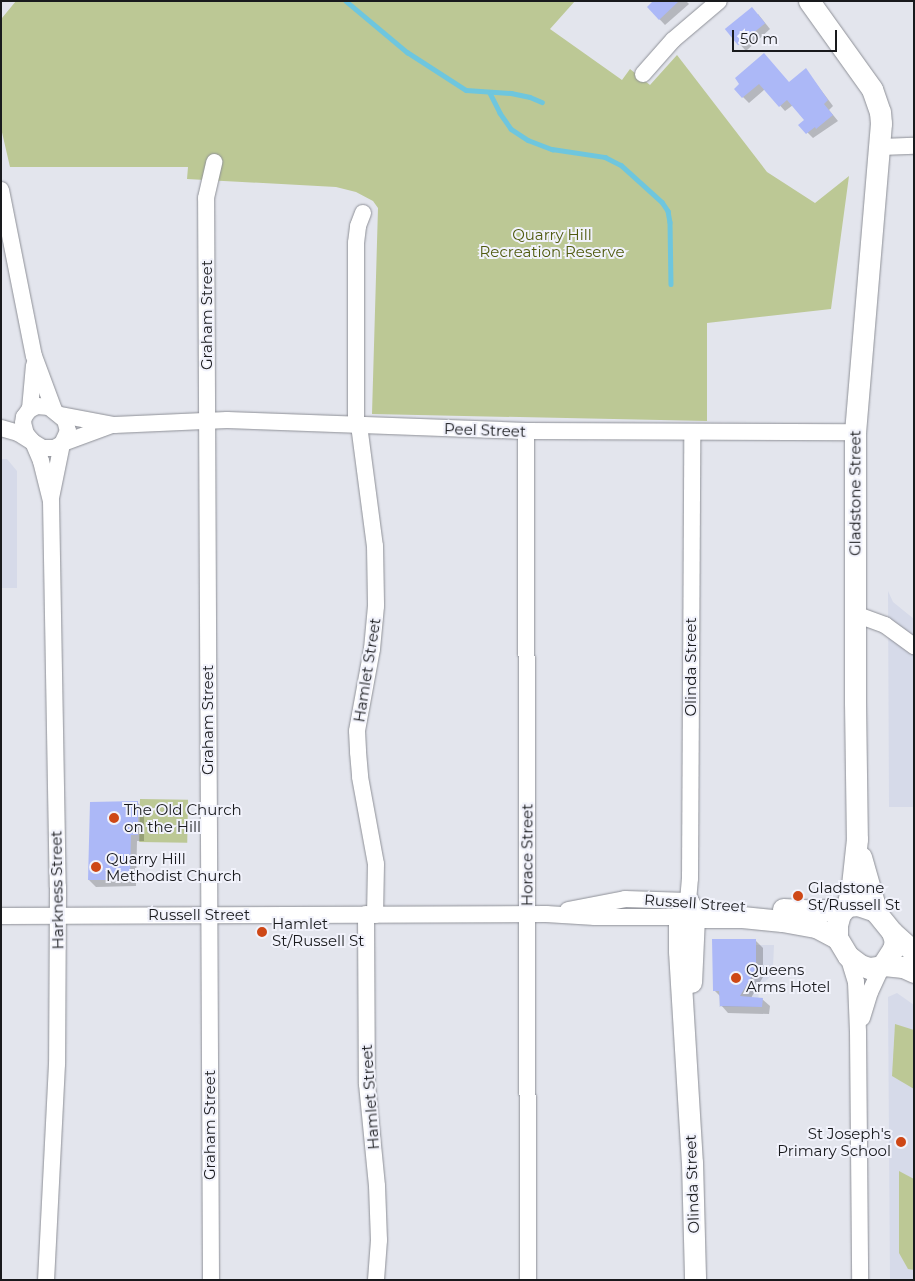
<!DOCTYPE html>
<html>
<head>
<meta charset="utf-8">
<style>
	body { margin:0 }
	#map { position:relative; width:915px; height:1281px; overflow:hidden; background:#e3e5ed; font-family:Montserrat,sans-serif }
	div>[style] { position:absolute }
	.built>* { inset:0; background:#d6dae9 }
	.green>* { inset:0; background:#bcc895; transform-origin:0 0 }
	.shadow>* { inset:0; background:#0003 }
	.stream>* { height:4.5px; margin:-2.25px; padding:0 2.25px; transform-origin:2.25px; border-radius:2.25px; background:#6ec6de }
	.building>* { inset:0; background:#acb8f7; transform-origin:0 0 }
	.roads { filter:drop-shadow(0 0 1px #8e9097) drop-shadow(0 0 1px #8e9097) }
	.minor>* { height:16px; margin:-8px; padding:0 8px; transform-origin:8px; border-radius:8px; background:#fff }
	.major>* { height:21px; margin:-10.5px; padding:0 10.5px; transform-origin:10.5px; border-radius:10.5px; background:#fff }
	.dots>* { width:14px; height:14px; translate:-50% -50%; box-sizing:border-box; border:2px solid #f1f2fb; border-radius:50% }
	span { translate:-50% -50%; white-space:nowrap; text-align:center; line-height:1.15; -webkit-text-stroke:4px #f1f2fb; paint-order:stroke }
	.park-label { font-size:15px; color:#4f5a0e }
	.street-label { font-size:15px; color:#191a1d }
	.poi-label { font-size:15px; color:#191a1d }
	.left { translate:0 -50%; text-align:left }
	.right { translate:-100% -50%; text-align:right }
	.frame { position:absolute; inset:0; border:2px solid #191a1d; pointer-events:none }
	.scale { position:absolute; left:732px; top:30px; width:105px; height:22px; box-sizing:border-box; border:2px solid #191a1d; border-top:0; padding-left:6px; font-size:15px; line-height:18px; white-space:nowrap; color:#191a1d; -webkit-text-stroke:4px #f1f2fb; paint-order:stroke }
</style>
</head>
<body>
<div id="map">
	<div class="built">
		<i style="clip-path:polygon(1px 459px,7px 459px,17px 471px,17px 588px,1px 588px)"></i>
		<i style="clip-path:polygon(888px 591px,893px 602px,914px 619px,914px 807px,889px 807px)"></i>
		<i style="clip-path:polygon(719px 945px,774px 945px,773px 967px,769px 978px,759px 987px,758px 1007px,719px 1007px)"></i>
		<i style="clip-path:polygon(897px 993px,914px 1005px,914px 1280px,890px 1280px,888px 997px)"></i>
	</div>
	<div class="green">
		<i style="clip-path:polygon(16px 1px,575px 1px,550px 29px,622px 80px,630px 69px,650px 85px,677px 55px,767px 172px,815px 203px,849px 176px,831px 309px,707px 323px,707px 421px,372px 414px,378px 208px,373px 201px,356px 192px,336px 187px,187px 179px,188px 167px,10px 167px,1px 128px,1px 30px,2px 18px)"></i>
		<i style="left:140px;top:799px;width:48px;height:43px;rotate:1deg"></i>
		<i style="clip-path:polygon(895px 1024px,914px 1030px,914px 1089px,892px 1076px)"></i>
		<i style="clip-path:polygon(899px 1171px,914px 1179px,914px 1270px,908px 1269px,899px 1253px)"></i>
	</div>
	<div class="shadow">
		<i style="clip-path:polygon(655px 1px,686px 1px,689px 4px,665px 25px,648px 7px)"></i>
		<i style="clip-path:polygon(758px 14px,770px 29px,746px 51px,727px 30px)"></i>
		<i style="clip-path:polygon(806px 70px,833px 106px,829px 110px,838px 121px,813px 138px,800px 125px,806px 121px,793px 105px,785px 111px,765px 89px,749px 103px,735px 89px,741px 84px,737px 78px,790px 84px)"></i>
		<i style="clip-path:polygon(137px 802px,144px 809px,144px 841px,137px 841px,136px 886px,96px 887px,89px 880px)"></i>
		<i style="clip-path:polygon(755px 940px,763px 948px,763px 977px,751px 998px,762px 999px,770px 1006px,769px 1014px,728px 1013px,721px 1005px,721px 997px,714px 990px)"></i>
	</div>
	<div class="stream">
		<i style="left:346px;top:1px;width:80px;rotate:39.9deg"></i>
		<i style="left:407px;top:52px;width:70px;rotate:32.8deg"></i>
		<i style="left:466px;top:90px;width:45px;rotate:3.8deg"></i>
		<i style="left:511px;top:93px;width:19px;rotate:12deg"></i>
		<i style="left:530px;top:97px;width:13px;rotate:23deg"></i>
		<i style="left:490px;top:93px;width:22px;rotate:63deg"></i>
		<i style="left:500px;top:113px;width:19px;rotate:55deg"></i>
		<i style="left:511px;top:129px;width:20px;rotate:33deg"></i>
		<i style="left:528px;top:140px;width:26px;rotate:21deg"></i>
		<i style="left:552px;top:149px;width:54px;rotate:8.6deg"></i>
		<i style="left:605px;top:157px;width:18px;rotate:27deg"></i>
		<i style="left:621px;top:165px;width:55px;rotate:42.1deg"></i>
		<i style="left:662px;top:202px;width:11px;rotate:56deg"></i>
		<i style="left:668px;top:211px;width:11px;rotate:80deg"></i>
		<i style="left:670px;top:222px;width:62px;rotate:89.1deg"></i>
	</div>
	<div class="building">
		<i style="clip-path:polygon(653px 1px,679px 1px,659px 20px,647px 7px)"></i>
		<i style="left:752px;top:7px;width:21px;height:35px;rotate:51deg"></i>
		<i style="clip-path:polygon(764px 53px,789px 82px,806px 68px,828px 100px,824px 104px,833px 115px,816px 129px,815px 127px,806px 134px,798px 125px,804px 120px,787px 100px,779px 107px,759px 84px,742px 98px,734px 89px,739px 84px,735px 78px)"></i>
		<i style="clip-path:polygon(138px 801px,138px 835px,131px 835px,130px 880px,88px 880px,90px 802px)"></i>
		<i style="clip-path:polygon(712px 939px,756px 939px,756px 969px,740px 996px,763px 998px,762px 1007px,720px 1006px,719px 991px,713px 991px)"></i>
	</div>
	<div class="roads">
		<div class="minor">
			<i style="left:643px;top:74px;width:45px;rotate:-48.6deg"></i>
			<i style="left:673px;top:40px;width:60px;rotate:-40.3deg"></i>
			<i style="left:881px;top:147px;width:33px;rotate:-2deg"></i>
			<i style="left:1px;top:190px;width:169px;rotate:78.8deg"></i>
			<i style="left:34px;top:356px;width:58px;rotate:69.7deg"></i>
			<i style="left:37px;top:406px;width:12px;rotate:5deg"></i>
			<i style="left:49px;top:407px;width:21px;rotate:39deg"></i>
			<i style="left:65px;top:420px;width:11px;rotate:75deg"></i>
			<i style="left:68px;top:431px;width:14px;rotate:115deg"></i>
			<i style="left:62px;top:444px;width:9px;rotate:153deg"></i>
			<i style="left:54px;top:448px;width:11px;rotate:180deg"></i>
			<i style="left:43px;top:448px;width:12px;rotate:-149deg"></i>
			<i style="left:33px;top:442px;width:11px;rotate:-131deg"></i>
			<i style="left:26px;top:434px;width:11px;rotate:-105deg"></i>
			<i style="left:23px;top:423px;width:6px;rotate:-81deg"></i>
			<i style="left:24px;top:417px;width:9px;rotate:-54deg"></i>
			<i style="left:29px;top:410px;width:9px;rotate:-27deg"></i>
			<i style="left:30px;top:409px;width:44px;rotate:-84.8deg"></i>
			<i style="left:61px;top:415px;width:54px;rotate:10.7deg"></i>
			<i style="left:114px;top:425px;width:113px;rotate:-2.5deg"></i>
			<i style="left:227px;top:420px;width:299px;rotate:2.1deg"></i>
			<i style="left:526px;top:431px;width:329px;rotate:0.2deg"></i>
			<i style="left:356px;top:425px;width:182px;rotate:-90deg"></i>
			<i style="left:356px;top:243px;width:17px;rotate:-83deg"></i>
			<i style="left:358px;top:226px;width:14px;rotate:-69deg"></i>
			<i style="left:359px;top:425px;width:122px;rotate:82.5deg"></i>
			<i style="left:375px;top:546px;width:60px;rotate:89deg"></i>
			<i style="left:376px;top:606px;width:43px;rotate:95.3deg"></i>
			<i style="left:372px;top:649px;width:83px;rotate:100.4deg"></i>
			<i style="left:357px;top:731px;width:21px;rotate:87deg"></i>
			<i style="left:358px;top:752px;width:25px;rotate:85deg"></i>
			<i style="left:360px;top:777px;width:88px;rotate:79.6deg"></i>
			<i style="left:376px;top:864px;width:51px;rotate:91.1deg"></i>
			<i style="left:1px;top:428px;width:18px;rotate:16deg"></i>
			<i style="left:18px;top:433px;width:15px;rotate:32deg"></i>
			<i style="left:526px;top:431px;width:849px;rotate:89.87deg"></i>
			<i style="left:33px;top:442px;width:21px;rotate:67deg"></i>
			<i style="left:41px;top:461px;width:41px;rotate:76deg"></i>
			<i style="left:51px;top:501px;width:386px;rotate:89deg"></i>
			<i style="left:58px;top:887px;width:177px;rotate:90.3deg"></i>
			<i style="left:57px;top:1064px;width:216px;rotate:92.9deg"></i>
			<i style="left:63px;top:443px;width:52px;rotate:-20.2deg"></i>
			<i style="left:51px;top:498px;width:55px;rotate:-78.5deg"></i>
			<i style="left:855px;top:614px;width:32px;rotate:20deg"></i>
			<i style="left:885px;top:625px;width:36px;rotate:36deg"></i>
			<i style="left:568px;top:910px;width:58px;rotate:-10.9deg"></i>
			<i style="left:625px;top:899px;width:63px;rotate:1.8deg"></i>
			<i style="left:688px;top:901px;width:23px;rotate:-85deg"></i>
			<i style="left:690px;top:878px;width:446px;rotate:-89.7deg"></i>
			<i style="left:366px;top:914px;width:170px;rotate:89.7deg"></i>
			<i style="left:367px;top:1084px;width:102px;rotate:84.4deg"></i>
			<i style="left:377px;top:1186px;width:54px;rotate:87.9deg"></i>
			<i style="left:379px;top:1240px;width:40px;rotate:94.3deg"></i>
			<i style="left:1px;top:916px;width:545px;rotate:-0.21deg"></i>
			<i style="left:546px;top:914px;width:49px;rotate:3.5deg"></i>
			<i style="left:595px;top:917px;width:84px"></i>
			<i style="left:848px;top:956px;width:27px;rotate:73deg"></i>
			<i style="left:856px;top:982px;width:50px;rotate:87.7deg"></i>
			<i style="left:858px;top:1032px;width:248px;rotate:89.5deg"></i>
			<i style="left:862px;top:1018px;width:27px;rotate:-73deg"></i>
			<i style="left:870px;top:992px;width:29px;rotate:-65deg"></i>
			<i style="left:211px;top:1280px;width:1082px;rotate:-90.26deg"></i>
			<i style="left:206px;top:198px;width:37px;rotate:-77deg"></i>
		</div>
		<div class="major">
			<i style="left:809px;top:1px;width:108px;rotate:54.4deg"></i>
			<i style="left:872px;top:89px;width:24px;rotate:71deg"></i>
			<i style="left:880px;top:112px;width:11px;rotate:85deg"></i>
			<i style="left:881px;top:123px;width:310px;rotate:94.8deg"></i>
			<i style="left:855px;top:432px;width:270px;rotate:90deg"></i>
			<i style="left:855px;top:702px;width:137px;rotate:89.2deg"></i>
			<i style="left:857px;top:839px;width:46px;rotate:96.2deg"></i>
			<i style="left:852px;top:885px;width:22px;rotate:103deg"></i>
			<i style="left:861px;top:857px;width:58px;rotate:74.1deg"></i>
			<i style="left:688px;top:901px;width:18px;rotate:119deg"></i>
			<i style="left:679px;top:917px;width:34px;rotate:90deg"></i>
			<i style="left:679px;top:951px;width:211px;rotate:86.5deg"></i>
			<i style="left:692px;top:1162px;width:118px;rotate:88.5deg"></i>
			<i style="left:689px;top:903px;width:15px;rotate:70deg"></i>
			<i style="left:694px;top:917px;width:65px;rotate:92.6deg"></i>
			<i style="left:858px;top:905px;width:18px;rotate:19deg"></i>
			<i style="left:875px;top:911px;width:27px;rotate:51deg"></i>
			<i style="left:892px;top:932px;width:9px;rotate:72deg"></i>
			<i style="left:895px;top:941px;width:8px;rotate:104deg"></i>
			<i style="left:893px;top:949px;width:20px;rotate:123deg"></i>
			<i style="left:882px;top:966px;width:13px;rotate:171deg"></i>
			<i style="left:869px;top:968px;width:9px;rotate:-162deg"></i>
			<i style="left:860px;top:965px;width:15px;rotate:-143deg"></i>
			<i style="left:848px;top:956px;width:21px;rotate:-121deg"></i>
			<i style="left:837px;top:938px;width:13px;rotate:-90deg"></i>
			<i style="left:837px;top:925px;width:11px;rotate:-75deg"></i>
			<i style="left:840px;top:914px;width:11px;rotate:-49deg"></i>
			<i style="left:847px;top:906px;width:11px;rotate:-5deg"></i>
			<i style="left:783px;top:909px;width:34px;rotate:3deg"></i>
			<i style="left:817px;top:911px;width:28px;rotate:-6deg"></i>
			<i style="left:679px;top:917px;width:63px"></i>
			<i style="left:742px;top:917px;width:40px;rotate:5.7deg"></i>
			<i style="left:782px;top:921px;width:35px;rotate:10deg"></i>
			<i style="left:816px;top:927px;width:24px;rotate:28deg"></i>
			<i style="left:892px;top:932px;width:30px;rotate:42deg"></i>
			<i style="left:884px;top:965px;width:19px;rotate:6deg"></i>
			<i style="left:903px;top:967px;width:12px;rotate:24deg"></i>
		</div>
	</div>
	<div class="dots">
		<i style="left:114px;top:818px;background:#ce4716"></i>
		<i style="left:96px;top:867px;background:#ce4716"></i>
		<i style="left:798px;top:896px;background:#ce4716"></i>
		<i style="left:262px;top:932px;background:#ce4716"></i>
		<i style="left:736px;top:978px;background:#ce4716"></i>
		<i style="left:901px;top:1142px;background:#ce4716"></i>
	</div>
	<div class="park-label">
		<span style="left:552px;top:243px">Quarry Hill<br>Recreation Reserve</span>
	</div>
	<div class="street-label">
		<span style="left:207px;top:315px;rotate:-90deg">Graham Street</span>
		<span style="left:485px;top:430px;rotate:2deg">Peel Street</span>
		<span style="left:855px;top:493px;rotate:-90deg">Gladstone Street</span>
		<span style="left:691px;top:667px;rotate:-90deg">Olinda Street</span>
		<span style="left:367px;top:670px;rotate:-81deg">Hamlet Street</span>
		<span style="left:208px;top:720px;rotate:-90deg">Graham Street</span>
		<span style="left:527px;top:855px;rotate:-90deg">Horace Street</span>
		<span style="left:57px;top:890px;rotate:-91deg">Harkness Street</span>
		<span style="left:695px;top:903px;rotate:4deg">Russell Street</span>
		<span style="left:199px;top:915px">Russell Street</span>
		<span style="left:370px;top:1097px;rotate:-94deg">Hamlet Street</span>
		<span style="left:210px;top:1125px;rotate:-90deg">Graham Street</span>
		<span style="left:692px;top:1184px;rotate:-92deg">Olinda Street</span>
	</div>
	<div class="poi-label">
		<span class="left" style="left:124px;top:818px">The Old Church<br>on the Hill</span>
		<span class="left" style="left:106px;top:867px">Quarry Hill<br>Methodist Church</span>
		<span class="left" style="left:808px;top:896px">Gladstone<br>St/Russell St</span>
		<span class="left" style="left:272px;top:932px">Hamlet<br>St/Russell St</span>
		<span class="left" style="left:746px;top:978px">Queens<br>Arms Hotel</span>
		<span class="right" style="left:891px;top:1142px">St Joseph's<br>Primary School</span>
	</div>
	<div class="frame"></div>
	<div class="scale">50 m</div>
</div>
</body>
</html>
